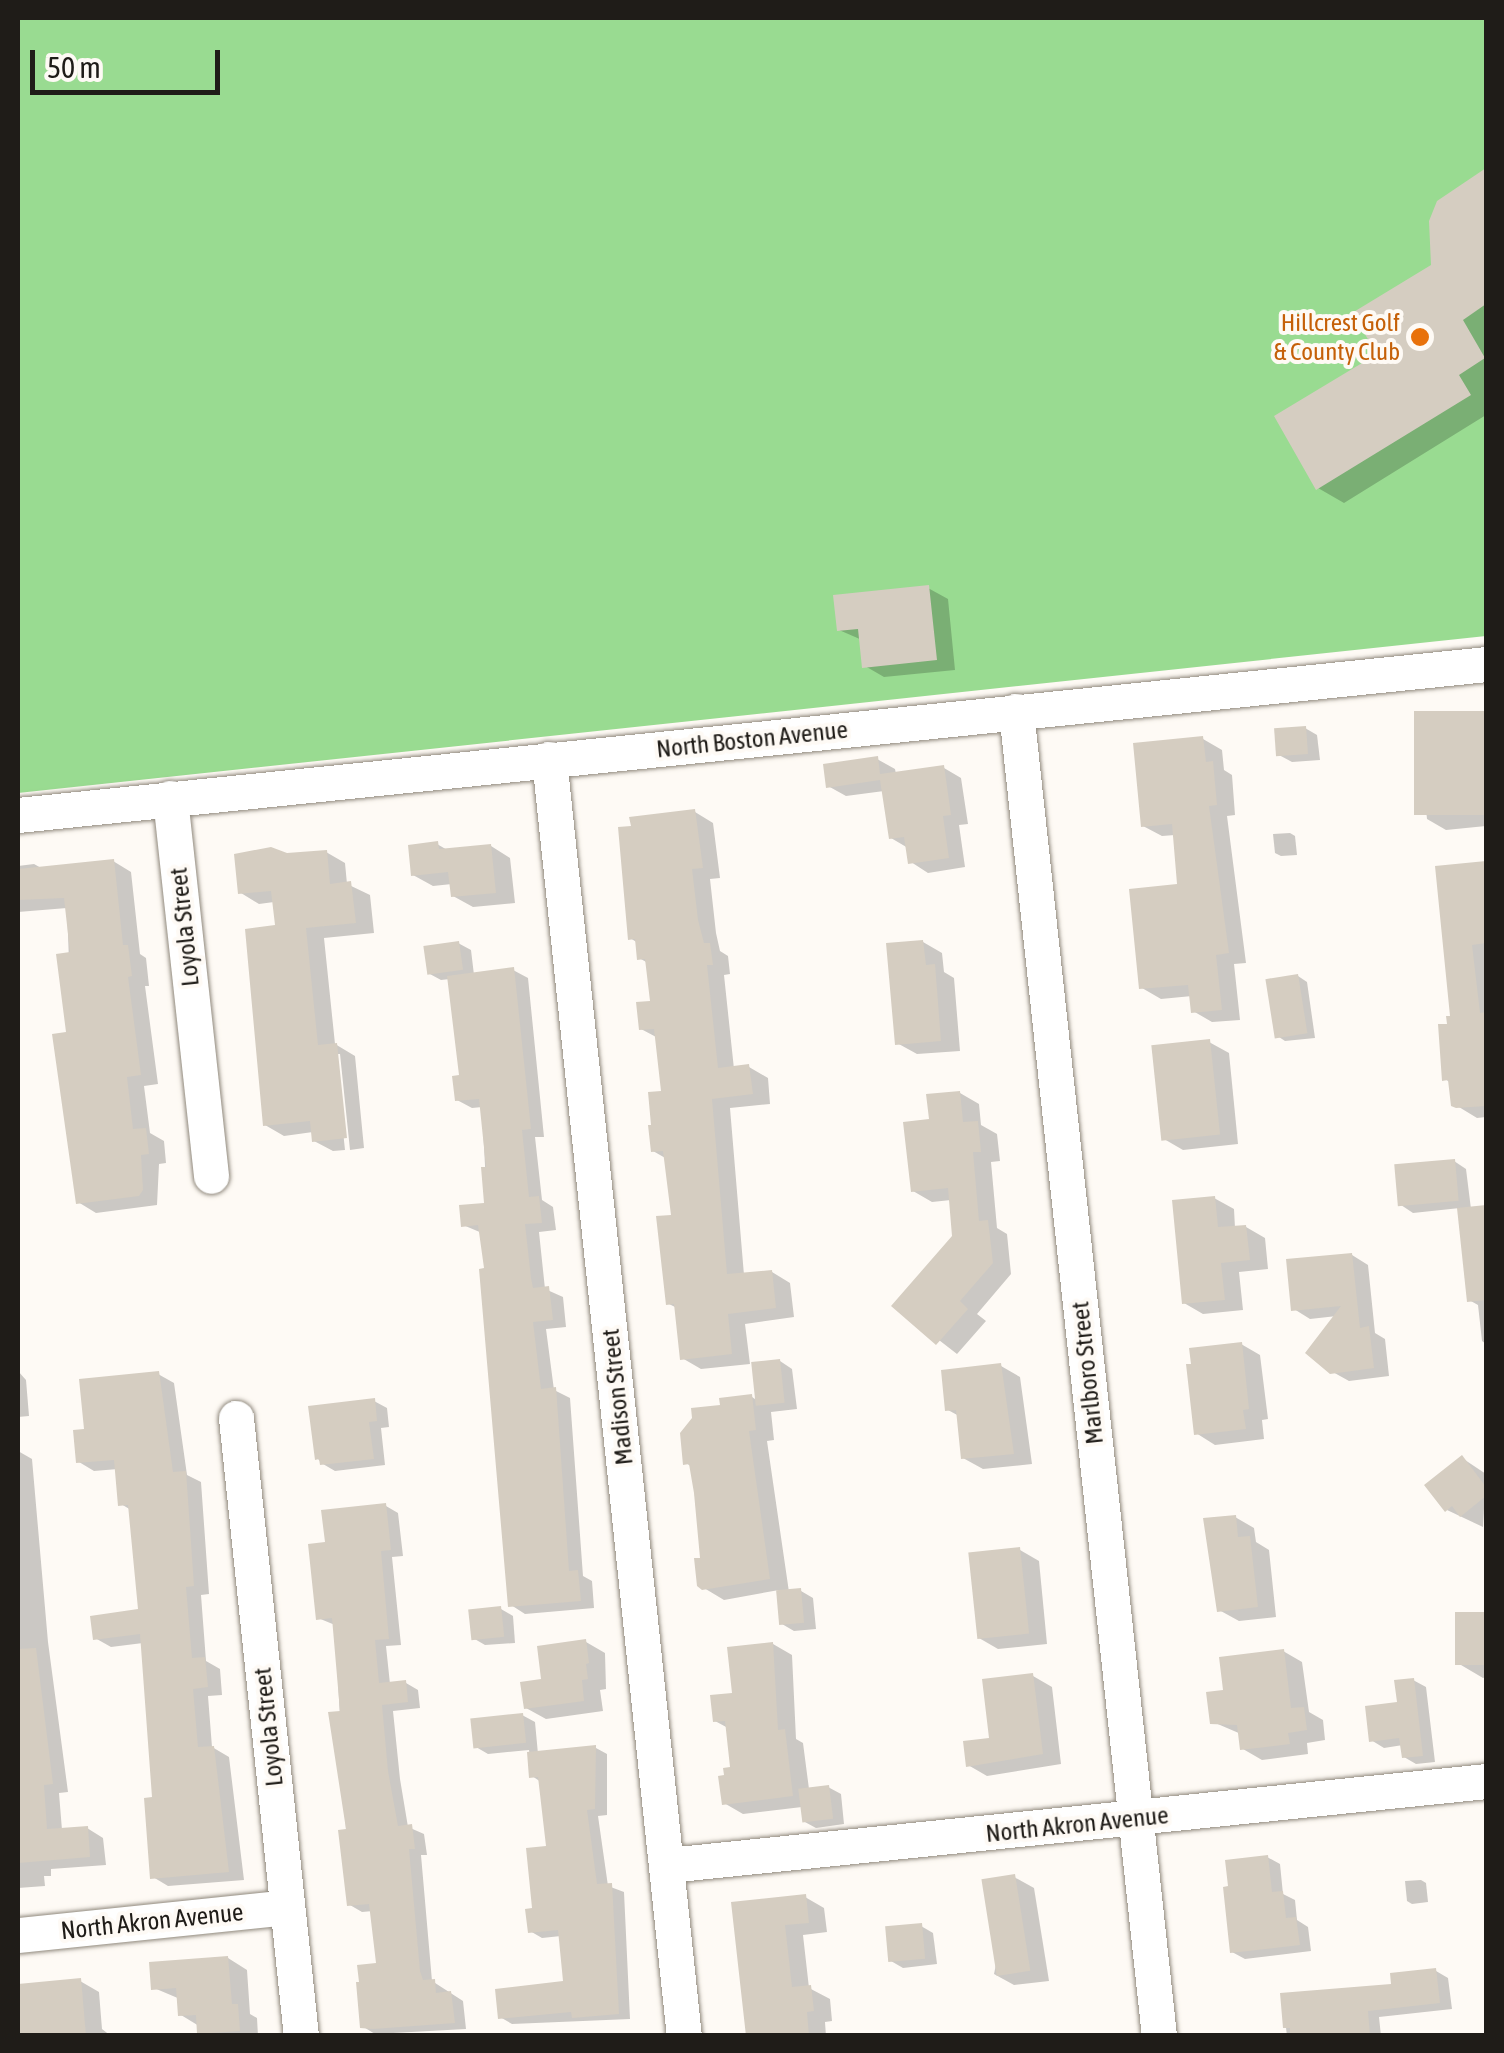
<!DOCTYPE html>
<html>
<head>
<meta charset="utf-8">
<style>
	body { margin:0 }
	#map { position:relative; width:1504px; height:2053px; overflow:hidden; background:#fefaf5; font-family:"Asap Condensed",sans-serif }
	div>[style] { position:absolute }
	.green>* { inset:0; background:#99db91 }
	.shadow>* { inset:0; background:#0003 }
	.building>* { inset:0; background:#d5cdc1; transform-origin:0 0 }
	.roads { filter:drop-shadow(0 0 2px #90897d) drop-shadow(0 0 2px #90897d) }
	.minor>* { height:35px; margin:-17.5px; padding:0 17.5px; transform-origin:17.5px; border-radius:17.5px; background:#fff }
	.dots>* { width:28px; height:28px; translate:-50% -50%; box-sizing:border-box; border:5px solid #fefaf5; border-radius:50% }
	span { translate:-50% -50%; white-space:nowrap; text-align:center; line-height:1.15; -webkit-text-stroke:8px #fefaf5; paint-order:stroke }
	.food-label { font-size:25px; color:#c56008 }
	.right { translate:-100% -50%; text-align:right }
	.street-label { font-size:25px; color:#1f1c18 }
	.frame { position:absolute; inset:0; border:20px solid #1f1c18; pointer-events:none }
	.scale { position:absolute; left:30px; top:50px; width:190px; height:45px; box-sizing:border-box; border:5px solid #1f1c18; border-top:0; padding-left:12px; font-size:30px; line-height:35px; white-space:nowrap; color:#1f1c18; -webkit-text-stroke:8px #fefaf5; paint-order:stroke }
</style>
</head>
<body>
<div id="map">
	<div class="green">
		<i style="clip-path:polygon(18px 18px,1486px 18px,1486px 636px,18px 793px)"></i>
	</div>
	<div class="shadow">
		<i style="clip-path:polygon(1486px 172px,1486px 415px,1344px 503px,1318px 488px,1381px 355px,1433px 266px,1439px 203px)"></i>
		<i style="clip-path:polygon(928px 588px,948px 599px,955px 670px,884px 677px,865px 666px,862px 640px,839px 630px)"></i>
		<i style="clip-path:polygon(1486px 713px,1486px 826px,1446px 830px,1427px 819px,1417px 720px)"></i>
		<i style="clip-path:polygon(1305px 728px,1317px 735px,1320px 760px,1292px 762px,1279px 755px)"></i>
		<i style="clip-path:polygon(1203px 739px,1222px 750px,1224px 770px,1232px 775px,1235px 815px,1227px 816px,1246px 963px,1234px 964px,1240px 1020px,1212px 1022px,1193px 1011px,1192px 996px,1161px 999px,1142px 988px,1180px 886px,1175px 835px,1162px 836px,1143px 826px)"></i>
		<i style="clip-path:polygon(877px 759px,895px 769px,896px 774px,944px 768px,961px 778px,968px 824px,959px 825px,965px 867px,928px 873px,911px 862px,908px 848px,891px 838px,884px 791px,846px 796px,828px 786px)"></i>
		<i style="clip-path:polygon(695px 812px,713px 823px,720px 878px,710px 879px,716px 933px,720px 951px,728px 956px,730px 974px,724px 975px,734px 1069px,749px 1067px,768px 1078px,770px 1104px,730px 1108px,744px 1275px,772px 1272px,790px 1283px,794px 1317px,745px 1324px,750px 1364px,701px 1369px,682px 1358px,677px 1308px,669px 1304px,673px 1217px,667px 1159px,653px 1151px,663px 1093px,658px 1038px,641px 1029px,653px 1003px,648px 963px,639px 958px,638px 943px,630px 938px)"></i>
		<i style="clip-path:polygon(1290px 833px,1295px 836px,1297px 855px,1281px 856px,1275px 853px,1273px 834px)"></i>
		<i style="clip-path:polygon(437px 844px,449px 851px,491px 846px,510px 858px,515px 903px,473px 907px,453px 896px,452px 884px,433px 886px,413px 875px)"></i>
		<i style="clip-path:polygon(326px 852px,345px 863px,347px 884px,370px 895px,374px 933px,324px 938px,335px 1044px,355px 1056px,364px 1148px,350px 1150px,340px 1054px,335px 1054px,345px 1150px,333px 1151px,314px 1141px,313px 1132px,284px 1136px,265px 1125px,278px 927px,274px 902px,259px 904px,241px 893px,287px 855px)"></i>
		<i style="clip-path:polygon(113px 861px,131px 872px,140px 954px,146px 958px,149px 986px,145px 986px,158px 1084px,144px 1086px,150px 1133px,164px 1141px,166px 1163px,159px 1164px,157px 1205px,96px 1213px,78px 1202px,67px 908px,18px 912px,18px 866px,34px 864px,43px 869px)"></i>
		<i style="clip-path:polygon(1486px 863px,1486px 1117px,1477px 1118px,1454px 1104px,1451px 1083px,1445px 1079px,1453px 1018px,1437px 869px)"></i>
		<i style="clip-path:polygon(923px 942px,942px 953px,944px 972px,954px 978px,960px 1051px,917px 1054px,897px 1043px)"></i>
		<i style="clip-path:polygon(458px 943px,471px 950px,474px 975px,513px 970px,528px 978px,544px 1137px,535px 1137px,542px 1200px,553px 1207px,556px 1230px,539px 1232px,545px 1289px,563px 1297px,566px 1327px,546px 1329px,554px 1390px,570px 1398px,583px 1576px,592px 1581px,594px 1608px,525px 1614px,511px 1605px,487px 1271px,482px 1233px,463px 1225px,487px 1205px,482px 1107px,472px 1108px,457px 1100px,462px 1077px,450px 979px,441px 980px,428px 973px)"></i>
		<i style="clip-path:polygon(1298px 976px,1307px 982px,1315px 1038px,1285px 1041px,1276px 1035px)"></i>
		<i style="clip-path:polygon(1209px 1042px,1229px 1053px,1238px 1144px,1183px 1150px,1164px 1139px)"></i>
		<i style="clip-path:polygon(960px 1093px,979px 1104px,981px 1125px,997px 1134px,1000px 1161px,991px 1162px,997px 1228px,1007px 1234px,1011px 1274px,977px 1314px,986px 1321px,957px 1354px,895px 1306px,954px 1237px,951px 1200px,932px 1202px,913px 1191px,932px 1122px)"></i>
		<i style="clip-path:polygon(1454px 1161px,1466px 1169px,1471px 1209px,1486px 1207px,1486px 1344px,1482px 1341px,1478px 1305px,1469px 1300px,1460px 1208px,1413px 1213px,1401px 1205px)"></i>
		<i style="clip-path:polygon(1214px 1198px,1234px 1209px,1235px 1228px,1246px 1227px,1265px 1238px,1268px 1269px,1239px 1272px,1243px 1310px,1203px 1314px,1184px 1303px)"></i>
		<i style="clip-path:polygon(1352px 1255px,1368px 1265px,1375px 1333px,1385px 1339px,1389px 1376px,1349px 1381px,1331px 1371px,1337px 1316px,1310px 1319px,1294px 1309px)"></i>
		<i style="clip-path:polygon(1241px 1344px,1260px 1355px,1268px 1419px,1262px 1420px,1264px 1439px,1215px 1445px,1196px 1433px)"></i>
		<i style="clip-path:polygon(780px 1361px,792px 1369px,797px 1409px,771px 1412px,774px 1440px,767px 1441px,789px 1592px,801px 1591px,813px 1598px,816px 1629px,794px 1631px,782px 1624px,779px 1590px,724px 1600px,704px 1588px,692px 1467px,686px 1463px,723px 1407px,752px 1397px,758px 1401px)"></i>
		<i style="clip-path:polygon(1001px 1366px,1020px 1377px,1032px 1464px,983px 1469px,963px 1458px,959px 1416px,948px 1410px)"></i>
		<i style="clip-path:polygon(18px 1371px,26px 1380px,29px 1416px,18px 1417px)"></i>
		<i style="clip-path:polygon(158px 1374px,174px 1383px,187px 1475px,201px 1482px,209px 1594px,201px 1595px,206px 1661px,220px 1669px,222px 1695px,208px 1696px,212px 1747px,229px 1757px,244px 1880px,168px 1886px,153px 1877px,154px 1799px,143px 1643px,111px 1647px,95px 1638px,141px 1611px,131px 1510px,121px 1504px,118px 1469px,94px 1471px,79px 1462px,87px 1431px)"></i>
		<i style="clip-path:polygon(374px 1401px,387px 1408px,389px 1427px,381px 1428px,385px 1465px,335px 1471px,323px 1464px,317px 1458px)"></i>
		<i style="clip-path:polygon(18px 1451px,32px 1459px,48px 1642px,68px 1792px,59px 1793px,62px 1830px,87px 1828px,103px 1838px,106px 1865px,51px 1869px,51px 1876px,44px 1876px,45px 1886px,18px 1888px)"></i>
		<i style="clip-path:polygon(1462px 1458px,1486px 1474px,1483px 1527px,1447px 1510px)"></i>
		<i style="clip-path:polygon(386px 1506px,398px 1513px,403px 1556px,392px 1557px,401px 1645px,386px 1646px,390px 1684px,406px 1683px,418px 1690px,420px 1708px,393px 1711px,400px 1779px,408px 1827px,424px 1834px,427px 1855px,421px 1855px,432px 1981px,463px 2001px,466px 2029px,375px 2034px,362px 2026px,378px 1965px,373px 1911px,362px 1912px,350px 1905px,335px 1625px,318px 1618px,327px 1544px)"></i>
		<i style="clip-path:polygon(1235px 1517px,1254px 1528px,1256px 1542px,1269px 1550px,1276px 1617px,1239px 1621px,1219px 1610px)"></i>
		<i style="clip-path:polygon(1020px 1550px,1039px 1561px,1047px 1644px,998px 1649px,979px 1638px)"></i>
		<i style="clip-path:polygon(501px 1609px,513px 1616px,515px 1643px,485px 1645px,473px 1638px)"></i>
		<i style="clip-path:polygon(1486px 1614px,1486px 1677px,1483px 1678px,1461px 1665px,1458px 1616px)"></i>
		<i style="clip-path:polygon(586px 1642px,605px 1653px,606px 1689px,600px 1690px,603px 1711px,546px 1719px,526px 1708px,544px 1681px)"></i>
		<i style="clip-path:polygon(773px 1644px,792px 1655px,796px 1739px,803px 1743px,809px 1789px,828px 1787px,841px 1794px,844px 1824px,816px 1828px,803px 1821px,802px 1807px,743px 1814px,724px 1803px,733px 1769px,728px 1728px,715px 1721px)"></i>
		<i style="clip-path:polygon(1283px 1651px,1302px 1662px,1309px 1712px,1323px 1720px,1325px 1740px,1307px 1743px,1308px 1754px,1262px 1760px,1243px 1749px,1241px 1734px,1213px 1722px,1226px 1692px)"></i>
		<i style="clip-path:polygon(1033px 1676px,1052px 1687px,1061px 1764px,987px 1776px,968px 1765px,992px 1740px)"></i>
		<i style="clip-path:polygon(1413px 1680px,1426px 1687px,1435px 1762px,1416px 1764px,1404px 1757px,1403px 1745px,1384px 1748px,1371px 1740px)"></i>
		<i style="clip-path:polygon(522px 1715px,535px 1722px,538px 1754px,596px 1748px,607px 1754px,607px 1815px,598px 1816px,608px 1886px,624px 1892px,630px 2019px,512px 2024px,500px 2017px,566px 1984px,561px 1936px,542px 1938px,530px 1931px,548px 1849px,541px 1782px,532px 1776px,529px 1750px,488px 1754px,476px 1747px)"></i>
		<i style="clip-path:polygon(1267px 1857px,1280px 1864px,1283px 1894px,1295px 1900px,1297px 1920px,1308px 1927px,1311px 1951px,1245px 1959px,1232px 1952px)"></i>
		<i style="clip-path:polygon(1014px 1877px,1034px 1888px,1049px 1981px,1014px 1985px,994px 1974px)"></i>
		<i style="clip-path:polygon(1421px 1880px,1426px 1883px,1428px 1902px,1412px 1904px,1407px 1901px,1405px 1881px)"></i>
		<i style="clip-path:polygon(805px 1897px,824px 1908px,827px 1932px,803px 1935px,809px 1988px,830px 1999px,832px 2021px,825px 2022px,826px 2036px,748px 2036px,734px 1904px)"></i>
		<i style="clip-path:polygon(921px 1926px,933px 1933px,937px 1964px,903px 1968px,891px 1961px)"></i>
		<i style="clip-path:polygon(228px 1958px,247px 1970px,250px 2014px,257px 2018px,258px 2036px,200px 2036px,199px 2026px,181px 2015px,180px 1999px,154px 1988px)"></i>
		<i style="clip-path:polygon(1436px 1971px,1448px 1978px,1452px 2009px,1379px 2017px,1381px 2036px,1287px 2036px,1282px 1995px,1394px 1986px)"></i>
		<i style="clip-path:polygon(80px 1981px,99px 1992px,102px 2029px,111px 2036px,18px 2036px,18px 1993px)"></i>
	</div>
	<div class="building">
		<i style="clip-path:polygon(1486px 168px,1486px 304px,1463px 320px,1485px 358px,1459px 375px,1471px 395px,1316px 490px,1274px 416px,1377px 354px,1352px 313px,1431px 265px,1429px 221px,1437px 201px)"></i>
		<i style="clip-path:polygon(929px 585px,937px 660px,862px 668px,858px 629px,837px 631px,833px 595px)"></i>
		<i style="left:1486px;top:711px;width:104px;height:72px;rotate:90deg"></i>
		<i style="left:1306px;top:726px;width:28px;height:32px;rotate:86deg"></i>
		<i style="clip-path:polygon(1203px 736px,1206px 762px,1213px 761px,1217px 805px,1209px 806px,1229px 953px,1216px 955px,1222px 1010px,1191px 1013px,1188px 985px,1139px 989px,1129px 889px,1177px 884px,1172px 824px,1141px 827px,1133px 743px)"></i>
		<i style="clip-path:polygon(878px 756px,880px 774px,944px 765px,951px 815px,943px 816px,949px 858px,908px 864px,904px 837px,889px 839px,880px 780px,826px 788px,823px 764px)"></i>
		<i style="clip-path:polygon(695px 809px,703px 868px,692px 869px,698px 920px,704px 943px,710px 943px,713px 965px,707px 965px,718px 1068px,749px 1064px,753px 1094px,712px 1099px,727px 1274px,772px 1270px,776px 1308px,728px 1314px,732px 1354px,680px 1360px,674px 1304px,666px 1305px,656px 1216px,671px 1215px,663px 1151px,651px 1152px,648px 1125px,651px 1125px,648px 1092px,661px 1091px,654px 1029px,639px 1030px,636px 1002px,650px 1001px,645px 959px,637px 960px,635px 939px,628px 940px,618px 827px,631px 826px,629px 817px)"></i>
		<i style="clip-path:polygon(438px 841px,439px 849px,491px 844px,496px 893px,451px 897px,448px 872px,411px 876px,408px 845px)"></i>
		<i style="clip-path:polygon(271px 847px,287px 853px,327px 850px,330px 884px,351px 881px,356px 923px,306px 928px,318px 1045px,337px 1043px,347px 1138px,312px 1142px,310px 1121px,263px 1126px,245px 929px,275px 925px,271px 891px,238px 894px,234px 854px)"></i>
		<i style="clip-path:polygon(114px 859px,123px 945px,128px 945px,132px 976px,128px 977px,141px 1075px,127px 1077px,133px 1129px,146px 1128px,149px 1154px,141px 1155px,143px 1190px,139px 1196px,76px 1204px,52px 1034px,66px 1032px,56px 954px,70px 952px,64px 898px,18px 900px,18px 869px)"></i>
		<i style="clip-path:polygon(1486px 861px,1486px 943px,1472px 945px,1480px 1013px,1486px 1012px,1486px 1106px,1456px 1108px,1451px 1106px,1448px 1080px,1442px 1081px,1438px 1024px,1447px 1024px,1446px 1016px,1450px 1016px,1435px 866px)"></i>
		<i style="clip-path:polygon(923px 940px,926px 965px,935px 964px,941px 1041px,895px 1045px,886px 943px)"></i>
		<i style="left:459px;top:941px;width:29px;height:36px;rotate:82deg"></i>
		<i style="clip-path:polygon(514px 967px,531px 1129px,522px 1130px,529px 1197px,539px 1196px,542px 1223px,525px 1224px,531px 1278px,533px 1288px,549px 1286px,553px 1320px,533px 1322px,541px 1389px,556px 1387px,569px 1571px,578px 1570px,581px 1601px,508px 1607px,479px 1269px,484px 1268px,478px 1225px,461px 1227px,459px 1205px,484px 1203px,481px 1167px,486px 1167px,479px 1099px,455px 1101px,452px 1076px,459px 1075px,447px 976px)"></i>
		<i style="left:1298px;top:974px;width:60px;height:33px;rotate:81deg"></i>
		<i style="left:1210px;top:1039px;width:96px;height:59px;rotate:84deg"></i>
		<i style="clip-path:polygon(960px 1091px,963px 1122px,978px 1121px,981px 1152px,973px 1152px,979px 1221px,988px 1220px,993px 1263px,960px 1301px,968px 1309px,936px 1345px,891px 1306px,952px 1236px,948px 1188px,911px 1192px,903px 1122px,929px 1119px,926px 1094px)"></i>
		<i style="left:1455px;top:1159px;width:42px;height:61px;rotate:85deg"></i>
		<i style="clip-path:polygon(1215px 1196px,1218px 1227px,1246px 1225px,1250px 1260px,1221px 1263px,1225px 1300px,1182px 1304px,1172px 1200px)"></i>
		<i style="clip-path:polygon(1486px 1205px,1486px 1300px,1467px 1302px,1457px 1208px)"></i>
		<i style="clip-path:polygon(1352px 1253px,1360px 1328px,1369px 1326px,1374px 1368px,1330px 1374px,1305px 1353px,1341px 1306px,1291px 1311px,1286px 1259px)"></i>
		<i style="clip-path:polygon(1242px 1342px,1249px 1409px,1243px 1410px,1246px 1429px,1194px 1435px,1186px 1364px,1191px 1364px,1189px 1348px)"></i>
		<i style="left:780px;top:1359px;width:44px;height:29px;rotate:84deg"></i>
		<i style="clip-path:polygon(1001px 1363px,1014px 1454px,961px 1459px,956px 1410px,945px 1411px,941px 1370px)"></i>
		<i style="clip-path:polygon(159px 1371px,173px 1472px,186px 1471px,194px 1586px,186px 1587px,192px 1658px,205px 1657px,208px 1687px,193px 1689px,198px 1747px,214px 1746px,229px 1872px,150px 1879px,144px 1798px,152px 1797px,140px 1634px,93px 1640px,90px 1616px,138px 1609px,128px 1505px,118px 1506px,114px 1460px,76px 1463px,73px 1430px,84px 1429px,79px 1379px)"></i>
		<i style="clip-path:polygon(752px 1394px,756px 1430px,749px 1431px,770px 1579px,702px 1590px,697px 1586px,694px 1558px,700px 1558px,694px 1493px,689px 1464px,683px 1465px,680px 1433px,692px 1418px,691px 1408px,720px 1405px,719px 1398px)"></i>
		<i style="clip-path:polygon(375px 1398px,377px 1421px,369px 1422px,374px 1459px,320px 1465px,319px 1459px,315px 1460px,308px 1406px)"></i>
		<i style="clip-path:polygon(1462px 1455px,1486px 1487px,1486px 1496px,1460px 1517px,1452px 1506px,1445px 1512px,1424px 1485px)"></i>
		<i style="clip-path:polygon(386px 1503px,391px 1550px,381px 1551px,389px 1639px,375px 1640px,379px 1683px,406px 1680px,408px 1702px,382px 1705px,388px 1771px,398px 1826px,412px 1824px,415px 1849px,409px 1849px,420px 1971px,423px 1980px,435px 1979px,436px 1993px,451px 1991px,455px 2023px,373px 2029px,360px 2028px,356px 1982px,359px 1982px,357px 1965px,376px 1963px,369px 1904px,347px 1906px,338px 1830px,346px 1829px,328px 1712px,340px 1711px,332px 1618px,316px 1620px,308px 1544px,325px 1542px,321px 1510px)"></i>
		<i style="clip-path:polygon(1236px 1515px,1238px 1537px,1250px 1536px,1258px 1607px,1217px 1612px,1203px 1518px)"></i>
		<i style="left:1020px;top:1547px;width:87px;height:52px;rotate:84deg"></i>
		<i style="left:801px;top:1588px;width:35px;height:25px;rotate:85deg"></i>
		<i style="left:501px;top:1606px;width:31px;height:33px;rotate:84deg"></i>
		<i style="left:1486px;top:1612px;width:53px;height:31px;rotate:90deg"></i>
		<i style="clip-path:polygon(586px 1639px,589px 1663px,586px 1664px,588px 1679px,582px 1680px,584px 1701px,524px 1709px,520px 1682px,541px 1679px,537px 1646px)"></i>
		<i style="clip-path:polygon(773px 1642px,778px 1730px,785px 1729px,793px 1796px,722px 1805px,718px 1776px,724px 1775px,723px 1768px,730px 1767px,725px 1721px,713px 1722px,710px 1695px,732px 1693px,727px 1647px)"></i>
		<i style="clip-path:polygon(36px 1648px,53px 1784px,44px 1785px,47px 1829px,88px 1826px,90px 1857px,18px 1863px,18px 1649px)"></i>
		<i style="clip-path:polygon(1284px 1649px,1291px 1708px,1304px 1707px,1307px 1730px,1288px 1733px,1290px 1744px,1240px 1750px,1237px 1725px,1210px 1724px,1206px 1692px,1223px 1690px,1219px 1657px)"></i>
		<i style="clip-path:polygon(1033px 1673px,1043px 1754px,966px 1767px,963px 1741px,989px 1738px,982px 1679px)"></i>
		<i style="clip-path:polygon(1414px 1678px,1423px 1756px,1402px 1758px,1399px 1738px,1369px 1742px,1365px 1706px,1397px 1702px,1394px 1680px)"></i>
		<i style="left:523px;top:1713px;width:30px;height:53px;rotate:84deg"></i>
		<i style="clip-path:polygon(596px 1745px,595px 1809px,587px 1810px,597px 1884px,612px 1883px,619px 2014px,572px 2018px,571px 2012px,498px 2019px,495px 1989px,563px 1981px,558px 1930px,528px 1933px,525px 1909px,532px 1908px,526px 1848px,546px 1846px,538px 1777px,529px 1778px,527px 1752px)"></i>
		<i style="left:829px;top:1785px;width:34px;height:31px;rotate:83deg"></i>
		<i style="clip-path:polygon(1268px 1855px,1272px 1892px,1283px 1891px,1286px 1918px,1296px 1917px,1300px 1945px,1230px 1953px,1223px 1887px,1228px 1886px,1225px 1860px)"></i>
		<i style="left:1015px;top:1874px;width:98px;height:34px;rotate:81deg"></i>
		<i style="clip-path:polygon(806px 1894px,809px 1923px,785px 1925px,792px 1987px,811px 1985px,814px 2011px,807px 2012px,809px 2036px,746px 2036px,731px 1902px)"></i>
		<i style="left:922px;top:1923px;width:36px;height:37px;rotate:85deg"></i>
		<i style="clip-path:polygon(228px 1956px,232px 2004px,238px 2004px,240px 2031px,197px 2034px,196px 2015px,178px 2016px,176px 1988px,151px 1990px,149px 1962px)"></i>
		<i style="clip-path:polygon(1436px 1968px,1440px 2003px,1368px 2011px,1370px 2036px,1290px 2036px,1290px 2028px,1283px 2028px,1280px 1993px,1391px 1984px,1390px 1973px)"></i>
		<i style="clip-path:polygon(81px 1978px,86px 2036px,18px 2036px,18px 1984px)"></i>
	</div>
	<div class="roads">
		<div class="minor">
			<i style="left:1016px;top:711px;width:1333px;rotate:83.84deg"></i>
			<i style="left:549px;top:759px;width:1284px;rotate:83.97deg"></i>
			<i style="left:170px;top:798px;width:380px;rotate:83.8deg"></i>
			<i style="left:18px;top:815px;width:1476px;rotate:-5.87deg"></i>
			<i style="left:236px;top:1418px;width:621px;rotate:84deg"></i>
			<i style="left:668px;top:1865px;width:822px;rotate:-5.86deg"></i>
			<i style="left:18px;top:1935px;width:270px;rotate:-5.9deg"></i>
		</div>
	</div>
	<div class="dots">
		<i style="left:1420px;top:337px;background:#e8710a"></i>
	</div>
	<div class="food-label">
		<span class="right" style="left:1400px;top:337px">Hillcrest Golf<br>&amp; County Club</span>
	</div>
	<div class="street-label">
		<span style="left:752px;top:739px;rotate:-6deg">North Boston Avenue</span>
		<span style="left:184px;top:927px;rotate:-96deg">Loyola Street</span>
		<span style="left:1087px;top:1373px;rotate:-96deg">Marlboro Street</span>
		<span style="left:617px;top:1397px;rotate:-96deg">Madison Street</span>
		<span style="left:268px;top:1727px;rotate:-96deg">Loyola Street</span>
		<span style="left:1077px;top:1824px;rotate:-6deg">North Akron Avenue</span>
		<span style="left:152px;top:1921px;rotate:-6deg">North Akron Avenue</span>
	</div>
	<div class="frame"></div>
	<div class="scale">50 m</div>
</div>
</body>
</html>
